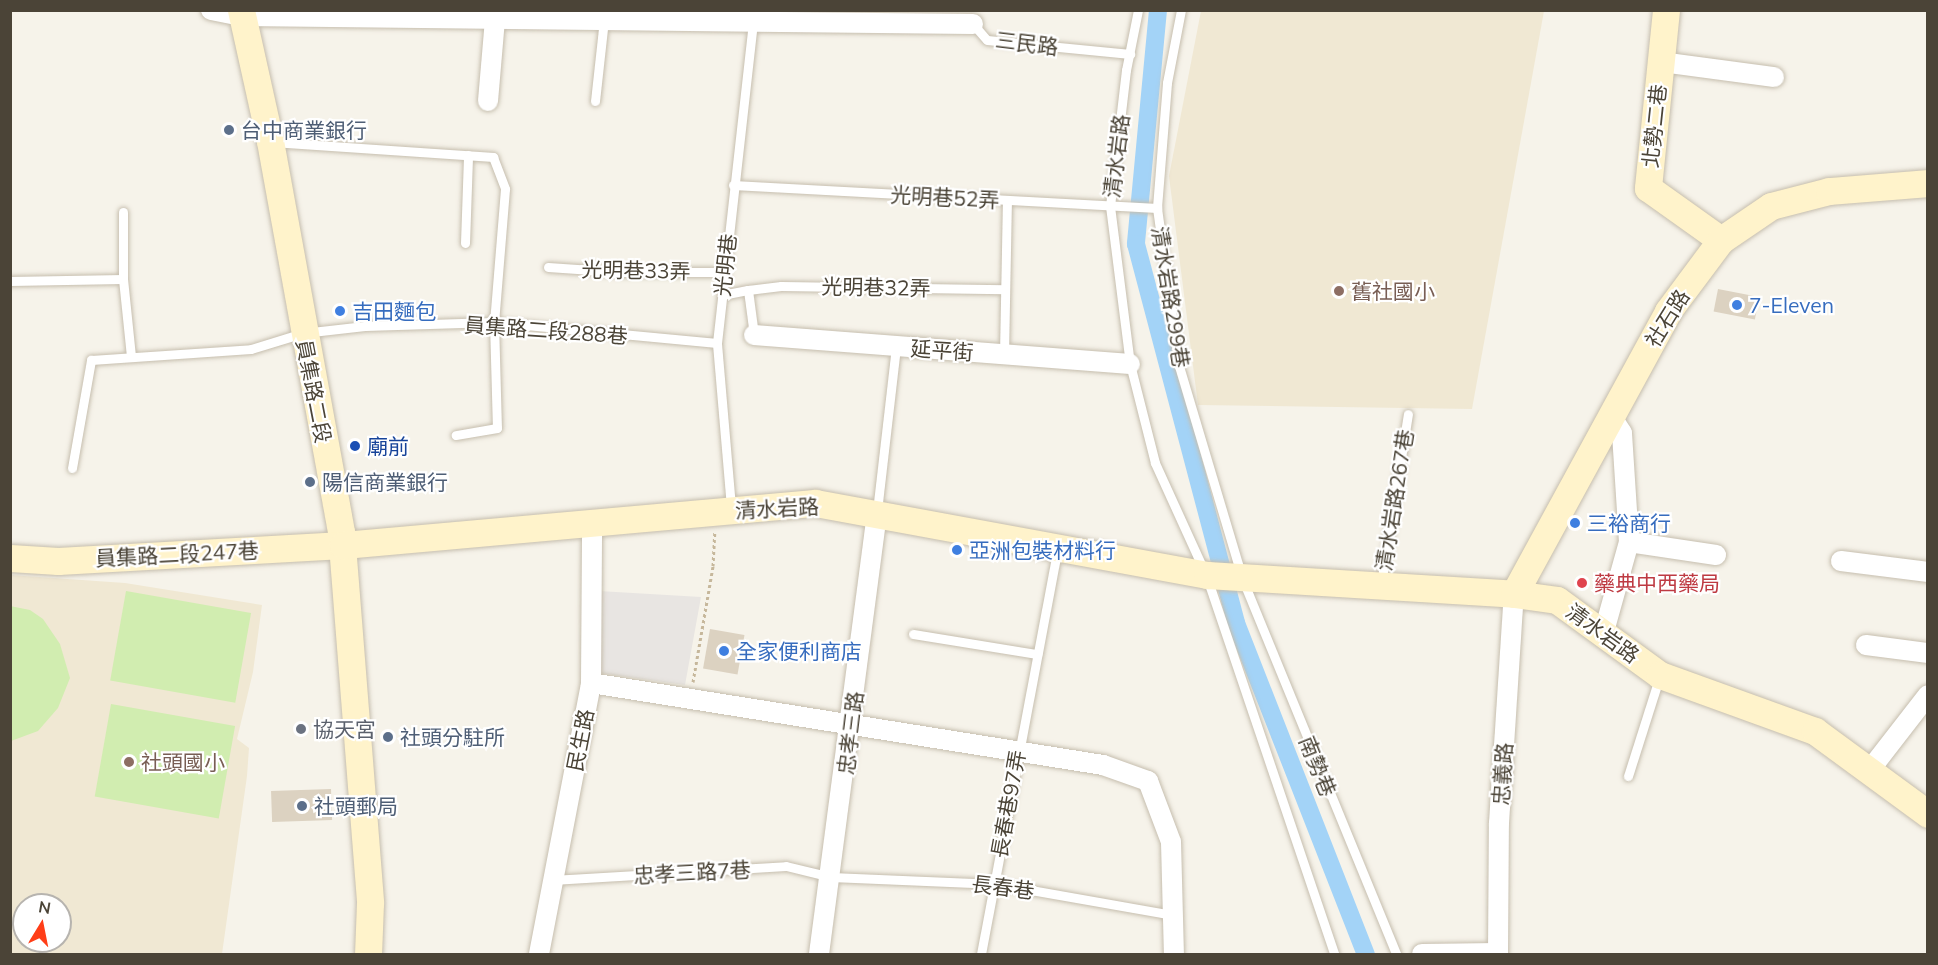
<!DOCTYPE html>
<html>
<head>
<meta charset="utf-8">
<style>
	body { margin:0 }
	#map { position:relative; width:1938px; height:965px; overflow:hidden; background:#f6f3ea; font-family:Mulish,"Noto Sans TC",sans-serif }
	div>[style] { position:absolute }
	.education>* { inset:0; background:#f0e8d3 }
	.green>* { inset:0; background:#d1edb0; transform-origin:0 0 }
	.parking>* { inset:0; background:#e8e5e2 }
	.canal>* { height:18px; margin:-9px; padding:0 9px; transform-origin:9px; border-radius:9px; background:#a3d3f7 }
	.building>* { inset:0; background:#dcd2c1; transform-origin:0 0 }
	.path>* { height:3px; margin-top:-1.5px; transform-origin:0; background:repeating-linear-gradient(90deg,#c6b79b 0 3px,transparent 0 6px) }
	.roads { filter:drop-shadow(0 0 2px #c6beae) drop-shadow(0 0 2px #c6beae) }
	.lane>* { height:9px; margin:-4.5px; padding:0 4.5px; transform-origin:4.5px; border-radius:4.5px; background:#fff }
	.street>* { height:20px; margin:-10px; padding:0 10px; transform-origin:10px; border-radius:10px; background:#fff }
	.secondary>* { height:27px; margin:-13.5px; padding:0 13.5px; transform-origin:13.5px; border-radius:13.5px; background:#fff3cb }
	.dots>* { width:16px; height:16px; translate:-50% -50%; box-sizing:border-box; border:3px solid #fff; border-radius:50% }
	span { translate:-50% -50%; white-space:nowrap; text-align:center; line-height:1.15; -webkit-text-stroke:4.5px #fff; paint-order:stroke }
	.street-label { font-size:21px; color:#4b4437 }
	.service-label { font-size:21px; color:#4e5e75 }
	.left { translate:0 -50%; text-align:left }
	.education-label { font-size:21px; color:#785e54 }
	.shop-label { font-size:21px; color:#366cbe }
	.transit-label { font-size:21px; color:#164399 }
	.health-label { font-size:21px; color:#be3a42 }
	.worship-label { font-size:21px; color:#5b616d }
	.frame { position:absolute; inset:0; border:12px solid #4b4437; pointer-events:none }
	.north { position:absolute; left:12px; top:893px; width:60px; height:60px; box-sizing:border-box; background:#fff; border:2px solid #b7b4af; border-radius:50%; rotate:10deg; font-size:16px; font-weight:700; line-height:24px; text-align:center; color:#4b4437 }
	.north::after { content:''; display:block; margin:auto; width:21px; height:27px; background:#ff3e18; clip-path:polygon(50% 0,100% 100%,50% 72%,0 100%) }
</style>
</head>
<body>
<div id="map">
	<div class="education">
		<i style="clip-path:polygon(1201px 11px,1544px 11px,1472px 409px,1198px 405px,1169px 176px)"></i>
		<i style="clip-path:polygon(evenodd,10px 575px,125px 583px,262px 605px,253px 672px,237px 739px,249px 748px,247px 776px,222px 954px,11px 954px,10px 575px,24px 905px,60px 905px,60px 941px,24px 941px,24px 905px)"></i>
	</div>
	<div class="green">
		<i style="left:126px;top:591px;width:127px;height:91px;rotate:10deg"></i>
		<i style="clip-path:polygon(10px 606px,30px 610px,43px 619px,60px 644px,70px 678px,58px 708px,38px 731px,11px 741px)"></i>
		<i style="left:111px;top:704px;width:126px;height:94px;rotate:10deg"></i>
	</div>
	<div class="parking">
		<i style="clip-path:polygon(599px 591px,701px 597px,685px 685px,600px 673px)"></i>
	</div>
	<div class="canal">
		<i style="left:1158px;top:10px;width:235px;rotate:95.4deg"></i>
		<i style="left:1136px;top:244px;width:392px;rotate:75.2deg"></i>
		<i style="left:1236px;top:623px;width:356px;rotate:68.6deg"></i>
	</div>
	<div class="building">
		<i style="left:1718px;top:289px;width:42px;height:23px;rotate:11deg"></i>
		<i style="left:710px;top:629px;width:35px;height:40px;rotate:10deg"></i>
		<i style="left:331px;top:789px;width:31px;height:60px;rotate:88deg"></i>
	</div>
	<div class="path">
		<i style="left:693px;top:682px;width:118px;rotate:-80.2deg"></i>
		<i style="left:713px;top:566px;width:34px;rotate:-87deg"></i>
	</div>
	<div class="roads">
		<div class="lane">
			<i style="left:1138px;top:10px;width:61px;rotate:101.3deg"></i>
			<i style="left:1126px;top:70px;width:137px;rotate:96.7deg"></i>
			<i style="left:1110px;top:206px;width:159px;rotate:82.8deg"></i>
			<i style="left:1130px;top:364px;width:102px;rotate:75.8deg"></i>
			<i style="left:1155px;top:463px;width:123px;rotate:65.5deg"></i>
			<i style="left:1206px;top:575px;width:400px;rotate:71.3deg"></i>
			<i style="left:1181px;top:10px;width:74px;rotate:100.9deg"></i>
			<i style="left:1167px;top:83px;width:125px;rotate:94.6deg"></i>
			<i style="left:1157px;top:208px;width:160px;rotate:82.1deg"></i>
			<i style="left:1179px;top:366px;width:221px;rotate:73.4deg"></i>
			<i style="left:1242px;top:578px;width:406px;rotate:67.7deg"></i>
			<i style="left:973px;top:24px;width:21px;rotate:49deg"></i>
			<i style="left:987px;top:40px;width:144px;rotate:5.6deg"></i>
			<i style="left:595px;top:101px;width:82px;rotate:-83.7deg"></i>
			<i style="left:272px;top:142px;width:222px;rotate:3.9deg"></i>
			<i style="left:493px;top:157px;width:34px;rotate:69deg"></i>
			<i style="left:505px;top:189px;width:133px;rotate:94.7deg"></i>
			<i style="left:494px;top:322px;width:106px;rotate:88.4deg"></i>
			<i style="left:497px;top:428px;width:42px;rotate:170.3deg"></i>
			<i style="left:733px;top:185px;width:425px;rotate:3.1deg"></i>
			<i style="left:465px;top:243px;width:88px;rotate:-88deg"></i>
			<i style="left:548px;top:267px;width:73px;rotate:3.9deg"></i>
			<i style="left:621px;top:272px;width:103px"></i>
			<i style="left:123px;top:279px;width:78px;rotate:84.1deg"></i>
			<i style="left:10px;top:281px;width:113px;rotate:-1deg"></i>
			<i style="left:123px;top:279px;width:67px;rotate:-90deg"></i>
			<i style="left:748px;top:290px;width:33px;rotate:-7deg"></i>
			<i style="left:781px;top:286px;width:224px;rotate:0.8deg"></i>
			<i style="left:722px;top:295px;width:26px;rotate:-11deg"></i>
			<i style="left:748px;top:290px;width:45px;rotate:82.4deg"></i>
			<i style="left:1004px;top:354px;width:153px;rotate:-88.9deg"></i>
			<i style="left:72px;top:468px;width:110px;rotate:-80deg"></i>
			<i style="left:91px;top:360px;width:160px;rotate:-3.9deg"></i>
			<i style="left:251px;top:349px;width:54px;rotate:-17.1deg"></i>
			<i style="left:303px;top:333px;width:62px;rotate:-6.4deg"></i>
			<i style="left:365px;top:326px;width:129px;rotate:-1.8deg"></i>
			<i style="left:494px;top:322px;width:224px;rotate:5.4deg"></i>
			<i style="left:731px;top:507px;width:165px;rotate:-94.9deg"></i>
			<i style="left:717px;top:343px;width:324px;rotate:-83.6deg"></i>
			<i style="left:877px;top:511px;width:166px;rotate:-83.4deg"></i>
			<i style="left:1381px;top:584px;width:172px;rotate:-81deg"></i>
			<i style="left:913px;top:634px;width:126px;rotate:9.2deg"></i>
			<i style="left:1628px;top:776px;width:103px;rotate:-72.4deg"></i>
			<i style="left:552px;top:880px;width:234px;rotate:-3.4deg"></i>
			<i style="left:786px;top:866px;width:46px;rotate:13.7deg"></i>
			<i style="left:831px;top:877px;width:166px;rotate:2.4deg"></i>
			<i style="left:997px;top:884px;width:179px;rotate:10deg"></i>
			<i style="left:981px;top:954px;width:411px;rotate:-79.3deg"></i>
		</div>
		<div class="street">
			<i style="left:211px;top:10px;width:32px;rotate:11deg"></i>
			<i style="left:242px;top:16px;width:731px;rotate:0.63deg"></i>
			<i style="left:1661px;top:62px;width:114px;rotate:7.6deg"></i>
			<i style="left:488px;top:101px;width:82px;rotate:-85.1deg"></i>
			<i style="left:754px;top:335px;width:377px;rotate:4.4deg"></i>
			<i style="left:1629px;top:542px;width:88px;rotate:8.5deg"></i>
			<i style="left:1841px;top:561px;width:88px;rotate:7.2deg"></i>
			<i style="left:1603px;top:635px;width:97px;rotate:-74.4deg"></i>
			<i style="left:1629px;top:542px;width:109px;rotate:-93.7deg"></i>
			<i style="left:1622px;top:433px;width:20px;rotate:-123deg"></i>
			<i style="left:1866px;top:645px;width:63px;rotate:7.4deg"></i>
			<i style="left:591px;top:683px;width:519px;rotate:9.1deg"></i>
			<i style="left:1103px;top:765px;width:48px;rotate:19.6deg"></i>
			<i style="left:1148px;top:781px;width:65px;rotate:69.3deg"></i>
			<i style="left:1171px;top:842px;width:112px;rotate:88.5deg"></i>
			<i style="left:1869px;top:771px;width:96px;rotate:-52.2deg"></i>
			<i style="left:539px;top:954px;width:276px;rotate:-79.1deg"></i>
			<i style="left:591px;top:683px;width:160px;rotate:-89.6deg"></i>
			<i style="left:819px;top:954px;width:446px;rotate:-82.5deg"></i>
			<i style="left:1422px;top:954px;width:76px;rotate:-0.8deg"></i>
			<i style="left:1498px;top:954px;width:131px;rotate:-89.6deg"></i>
			<i style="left:1499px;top:823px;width:229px;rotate:-86.3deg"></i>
		</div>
		<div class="secondary">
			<i style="left:241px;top:10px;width:134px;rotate:77.5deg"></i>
			<i style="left:270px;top:141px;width:397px;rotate:79.7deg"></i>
			<i style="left:341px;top:532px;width:372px;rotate:85.5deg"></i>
			<i style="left:370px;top:903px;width:51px;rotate:92.2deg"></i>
			<i style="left:1666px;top:10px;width:179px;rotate:95.8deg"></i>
			<i style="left:1648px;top:188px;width:90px;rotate:35.5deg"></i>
			<i style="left:10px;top:558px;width:48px;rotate:3.6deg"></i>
			<i style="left:58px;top:561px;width:285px;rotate:-3.2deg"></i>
			<i style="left:343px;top:545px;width:474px;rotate:-5.1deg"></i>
			<i style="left:815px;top:503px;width:399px;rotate:10.4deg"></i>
			<i style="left:1207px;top:575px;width:308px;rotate:3.5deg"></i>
			<i style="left:1514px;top:594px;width:43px;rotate:7.9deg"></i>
			<i style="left:1557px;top:600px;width:127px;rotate:36.1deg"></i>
			<i style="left:1660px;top:675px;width:165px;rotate:19.9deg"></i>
			<i style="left:1815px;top:731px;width:140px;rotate:36.3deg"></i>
			<i style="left:1514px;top:594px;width:322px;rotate:-61.4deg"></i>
			<i style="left:1668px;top:311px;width:89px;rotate:-53.3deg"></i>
			<i style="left:1721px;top:240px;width:60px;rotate:-34.2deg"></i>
			<i style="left:1771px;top:206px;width:60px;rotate:-14.5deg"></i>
			<i style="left:1829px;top:191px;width:99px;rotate:-4.6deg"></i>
		</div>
	</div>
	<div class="dots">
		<i style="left:229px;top:130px;background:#5c6f8a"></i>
		<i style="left:1339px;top:291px;background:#8d6e63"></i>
		<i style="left:1737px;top:305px;background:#3f7fe0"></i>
		<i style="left:340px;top:311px;background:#3f7fe0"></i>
		<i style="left:355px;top:446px;background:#1a4fb4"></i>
		<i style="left:310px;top:482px;background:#5c6f8a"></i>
		<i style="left:1575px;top:523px;background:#3f7fe0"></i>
		<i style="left:957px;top:550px;background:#3f7fe0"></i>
		<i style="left:1582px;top:583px;background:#e0444e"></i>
		<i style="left:724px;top:651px;background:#3f7fe0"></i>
		<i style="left:301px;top:729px;background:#6b7280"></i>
		<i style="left:388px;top:737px;background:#5c6f8a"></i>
		<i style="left:129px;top:762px;background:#8d6e63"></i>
		<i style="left:302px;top:806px;background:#5c6f8a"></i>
	</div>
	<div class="street-label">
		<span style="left:1027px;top:43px;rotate:7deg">三民路</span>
		<span style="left:1654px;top:126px;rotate:-84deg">北勢二巷</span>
		<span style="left:1116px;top:156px;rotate:-83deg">清水岩路</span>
		<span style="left:945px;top:197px;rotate:3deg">光明巷52弄</span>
		<span style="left:725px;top:265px;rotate:-84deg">光明巷</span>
		<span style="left:636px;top:270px;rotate:1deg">光明巷33弄</span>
		<span style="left:876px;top:287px;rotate:1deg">光明巷32弄</span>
		<span style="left:1171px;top:297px;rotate:81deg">清水岩路299巷</span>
		<span style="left:1667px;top:318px;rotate:-58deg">社石路</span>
		<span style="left:546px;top:330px;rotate:4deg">員集路二段288巷</span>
		<span style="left:942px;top:350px;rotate:4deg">延平街</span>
		<span style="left:314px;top:391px;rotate:79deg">員集路二段</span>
		<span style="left:1394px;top:500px;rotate:-81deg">清水岩路267巷</span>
		<span style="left:777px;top:508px;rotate:-3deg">清水岩路</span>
		<span style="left:177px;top:554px;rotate:-3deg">員集路二段247巷</span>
		<span style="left:1603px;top:633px;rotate:36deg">清水岩路</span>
		<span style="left:850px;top:733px;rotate:-83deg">忠孝三路</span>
		<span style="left:580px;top:740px;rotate:-79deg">民生路</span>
		<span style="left:1318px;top:766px;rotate:68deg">南勢巷</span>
		<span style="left:1502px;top:774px;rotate:-86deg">忠義路</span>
		<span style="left:1008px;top:804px;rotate:-80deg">長春巷97弄</span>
		<span style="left:692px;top:872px;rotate:-3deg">忠孝三路7巷</span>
		<span style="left:1003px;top:887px;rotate:7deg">長春巷</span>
	</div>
	<div class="service-label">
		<span class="left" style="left:241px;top:130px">台中商業銀行</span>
		<span class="left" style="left:322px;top:482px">陽信商業銀行</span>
		<span class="left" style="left:400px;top:737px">社頭分駐所</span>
		<span class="left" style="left:314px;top:806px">社頭郵局</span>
	</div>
	<div class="education-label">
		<span class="left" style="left:1351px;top:291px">舊社國小</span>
		<span class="left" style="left:141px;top:762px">社頭國小</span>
	</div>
	<div class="shop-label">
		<span class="left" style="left:1749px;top:305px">7-Eleven</span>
		<span class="left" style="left:352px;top:311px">吉田麵包</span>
		<span class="left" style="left:1587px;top:523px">三裕商行</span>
		<span class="left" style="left:969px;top:550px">亞洲包裝材料行</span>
		<span class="left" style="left:736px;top:651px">全家便利商店</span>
	</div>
	<div class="transit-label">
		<span class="left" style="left:367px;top:446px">廟前</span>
	</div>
	<div class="health-label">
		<span class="left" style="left:1594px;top:583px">藥典中西藥局</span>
	</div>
	<div class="worship-label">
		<span class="left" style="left:313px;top:729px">協天宮</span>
	</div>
	<div class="frame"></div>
	<div class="north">N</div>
</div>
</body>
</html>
